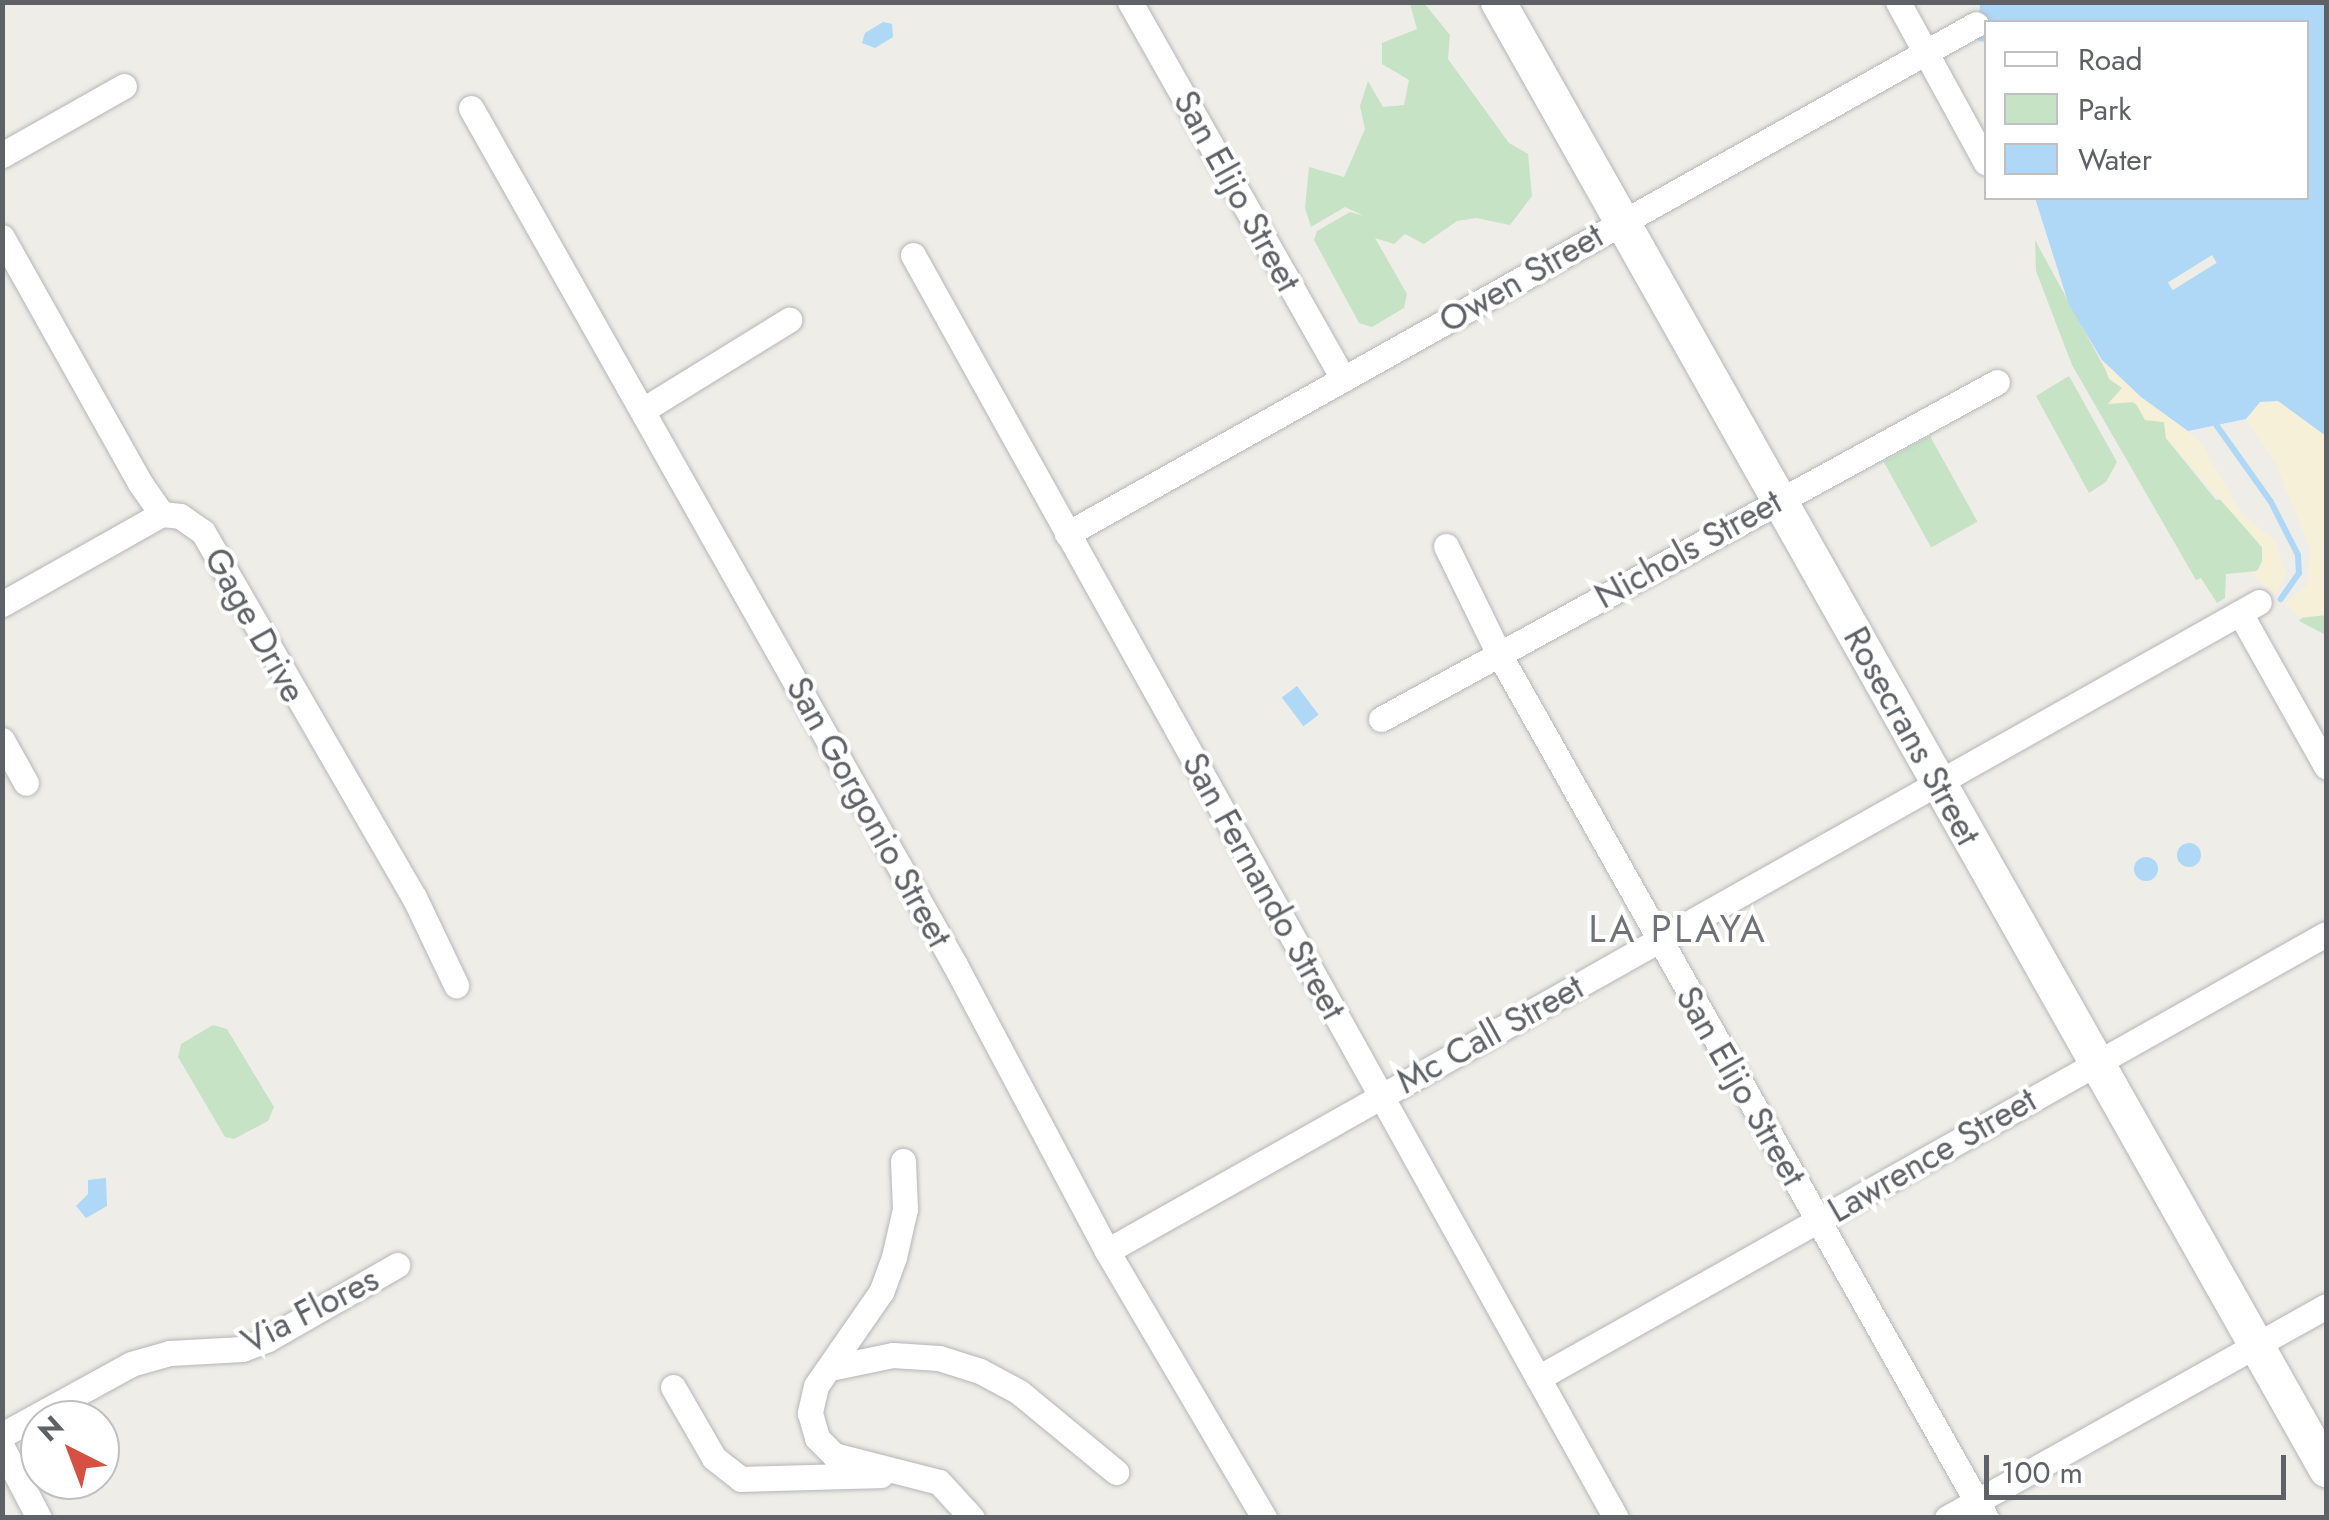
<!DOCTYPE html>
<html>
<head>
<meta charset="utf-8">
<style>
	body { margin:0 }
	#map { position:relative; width:2329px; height:1520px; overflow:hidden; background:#efede7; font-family:Jost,sans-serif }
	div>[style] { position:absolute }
	.green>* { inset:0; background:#c6e3c6; transform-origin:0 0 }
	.sand>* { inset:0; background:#f7f0d9 }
	.water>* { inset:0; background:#afd7f6; transform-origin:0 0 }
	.round { border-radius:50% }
	.pier>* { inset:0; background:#efede7; transform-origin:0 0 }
	.stream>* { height:6px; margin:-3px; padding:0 3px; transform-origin:3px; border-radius:3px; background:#afd7f6 }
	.roads { filter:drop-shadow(0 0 2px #b4b6ba) drop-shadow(0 0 2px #b4b6ba) }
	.street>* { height:25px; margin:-12.5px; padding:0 12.5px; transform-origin:12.5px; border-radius:12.5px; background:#fff }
	.secondary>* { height:35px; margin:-17.5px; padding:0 17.5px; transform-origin:17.5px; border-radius:17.5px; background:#fff }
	span { translate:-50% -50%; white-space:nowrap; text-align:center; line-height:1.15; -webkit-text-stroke:8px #fff; paint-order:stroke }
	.street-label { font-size:35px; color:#5e6165 }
	.neighbourhood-label { font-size:38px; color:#6f7377; letter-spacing:2.5px }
	.frame { position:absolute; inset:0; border:5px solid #5e6165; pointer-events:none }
	.legend { position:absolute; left:1984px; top:20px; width:325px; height:180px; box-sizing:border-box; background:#fff; border:2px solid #bfc0c1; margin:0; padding:12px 18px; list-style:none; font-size:30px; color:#5e6165 }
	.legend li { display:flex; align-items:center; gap:20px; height:50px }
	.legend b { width:50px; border:2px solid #bfc0c1 }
	.north { position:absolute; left:20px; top:1400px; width:100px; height:100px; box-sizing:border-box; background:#fff; border:2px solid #bfc0c1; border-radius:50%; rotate:318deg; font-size:28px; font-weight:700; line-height:40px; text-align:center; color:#5e6165 }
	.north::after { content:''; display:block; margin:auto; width:35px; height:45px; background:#d85044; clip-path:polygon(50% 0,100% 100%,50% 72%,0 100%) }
	.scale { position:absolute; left:1984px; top:1455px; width:302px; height:45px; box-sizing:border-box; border:5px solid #5e6165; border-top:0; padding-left:12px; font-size:30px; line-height:35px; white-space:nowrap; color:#5e6165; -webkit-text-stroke:8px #fff; paint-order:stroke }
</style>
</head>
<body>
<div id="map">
	<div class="green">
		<i style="clip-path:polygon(1424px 3px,1450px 35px,1448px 59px,1509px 143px,1528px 154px,1532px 196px,1510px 225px,1476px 218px,1457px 221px,1424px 244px,1405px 234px,1394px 244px,1375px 238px,1407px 294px,1404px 308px,1372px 327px,1359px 323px,1314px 240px,1317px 231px,1350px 212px,1364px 216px,1345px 207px,1311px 227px,1305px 208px,1309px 167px,1344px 177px,1365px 129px,1360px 106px,1368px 81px,1383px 107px,1404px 105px,1409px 80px,1382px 64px,1382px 43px,1417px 29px,1410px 4px)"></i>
		<i style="clip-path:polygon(2035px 240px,2104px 367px,2123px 388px,2120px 394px,2143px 409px,2146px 420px,2165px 422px,2166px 438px,2216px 500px,2225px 499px,2266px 553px,2257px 571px,2226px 574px,2225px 598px,2217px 603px,2201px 578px,2196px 580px,2072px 365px,2036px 271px)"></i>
		<i style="clip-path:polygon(2069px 376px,2117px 462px,2106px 482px,2089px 493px,2036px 396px)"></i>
		<i style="left:1930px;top:436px;width:98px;height:53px;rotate:61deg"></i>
		<i style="clip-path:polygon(2326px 615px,2326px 635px,2299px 621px,2304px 616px)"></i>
		<i style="clip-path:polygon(213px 1025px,227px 1029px,274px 1107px,268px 1121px,234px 1139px,225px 1137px,178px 1057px,181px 1044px)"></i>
	</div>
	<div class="sand">
		<i style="clip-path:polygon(2102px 360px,2200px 442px,2242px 514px,2275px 541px,2286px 575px,2274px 596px,2252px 574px,2262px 567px,2262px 547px,2166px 438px,2164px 422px,2145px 420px,2135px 402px,2108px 404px,2122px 388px,2109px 379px)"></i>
		<i style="clip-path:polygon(2278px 401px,2326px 436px,2326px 615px,2300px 618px,2285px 604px,2307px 585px,2311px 551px,2275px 461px,2246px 420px,2260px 402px)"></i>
	</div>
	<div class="water">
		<i style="clip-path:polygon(1980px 3px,2326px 3px,2326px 436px,2278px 401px,2260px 402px,2246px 419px,2188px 431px,2141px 397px,2102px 360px,2069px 305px,2035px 198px,2306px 198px,2306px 22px,1986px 22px,1986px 42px,1978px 41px)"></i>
		<i style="clip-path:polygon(883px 22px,892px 24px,893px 37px,875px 48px,862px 43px,865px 33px)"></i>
		<i style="left:1297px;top:686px;width:36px;height:19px;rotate:53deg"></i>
		<i class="round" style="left:2177px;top:843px;width:24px;height:24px"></i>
		<i class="round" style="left:2134px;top:857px;width:24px;height:24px"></i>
		<i style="clip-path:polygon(106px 1178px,107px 1206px,86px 1218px,76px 1206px,88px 1194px,88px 1180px)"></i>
	</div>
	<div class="pier">
		<i style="left:2212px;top:255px;width:9px;height:52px;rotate:58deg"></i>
	</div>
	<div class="stream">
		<i style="left:2217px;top:426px;width:93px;rotate:54.6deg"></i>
		<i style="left:2271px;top:502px;width:59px;rotate:63deg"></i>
		<i style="left:2298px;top:555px;width:18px;rotate:87deg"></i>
		<i style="left:2299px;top:573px;width:32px;rotate:125deg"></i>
	</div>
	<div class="roads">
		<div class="street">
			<i style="left:1130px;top:2px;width:433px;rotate:60.5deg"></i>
			<i style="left:1898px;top:2px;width:183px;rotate:61.3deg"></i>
			<i style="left:471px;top:108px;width:984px;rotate:60.54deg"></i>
			<i style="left:955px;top:965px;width:324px;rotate:62deg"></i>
			<i style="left:1107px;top:1251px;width:310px;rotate:59.5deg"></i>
			<i style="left:2px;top:155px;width:140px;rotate:-29.5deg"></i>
			<i style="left:2px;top:237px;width:282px;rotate:60.7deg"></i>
			<i style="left:140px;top:483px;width:38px;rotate:55deg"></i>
			<i style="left:162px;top:514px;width:18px;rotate:6deg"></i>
			<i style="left:180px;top:516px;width:28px;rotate:35deg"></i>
			<i style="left:203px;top:532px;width:422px;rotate:60deg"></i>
			<i style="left:414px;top:897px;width:98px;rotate:64.5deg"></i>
			<i style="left:913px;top:255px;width:1445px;rotate:60.9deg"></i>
			<i style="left:643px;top:410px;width:172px;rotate:-31.7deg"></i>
			<i style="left:1067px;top:534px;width:1042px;rotate:-29.29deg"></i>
			<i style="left:1446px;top:546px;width:120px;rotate:63.9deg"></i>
			<i style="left:1499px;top:654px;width:992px;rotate:60.59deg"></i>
			<i style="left:2px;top:604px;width:184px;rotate:-29.4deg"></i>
			<i style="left:2240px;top:613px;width:176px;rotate:60.7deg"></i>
			<i style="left:1381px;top:719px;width:702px;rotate:-28.68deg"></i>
			<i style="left:2px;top:740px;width:49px;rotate:60.8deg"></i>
			<i style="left:903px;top:1161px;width:48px;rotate:87.6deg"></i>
			<i style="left:905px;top:1209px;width:49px;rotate:102.9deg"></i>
			<i style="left:894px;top:1257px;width:37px;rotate:110deg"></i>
			<i style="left:881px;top:1292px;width:114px;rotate:124.7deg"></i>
			<i style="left:816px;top:1386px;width:28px;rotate:103deg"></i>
			<i style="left:810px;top:1413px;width:26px;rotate:74deg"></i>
			<i style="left:817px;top:1438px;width:24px;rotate:45deg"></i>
			<i style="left:834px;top:1455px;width:108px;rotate:14.4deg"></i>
			<i style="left:939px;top:1482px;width:49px;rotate:47.5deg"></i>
			<i style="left:1107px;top:1251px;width:1322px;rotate:-29.4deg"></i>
			<i style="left:830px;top:1368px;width:64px;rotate:-11.7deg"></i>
			<i style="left:893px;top:1355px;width:46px;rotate:3.7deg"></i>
			<i style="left:939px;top:1358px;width:43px;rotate:17.6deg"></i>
			<i style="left:980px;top:1371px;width:44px;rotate:28.3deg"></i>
			<i style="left:1019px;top:1392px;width:126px;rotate:39.5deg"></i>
			<i style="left:1538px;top:1378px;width:904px;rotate:-29.4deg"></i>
			<i style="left:673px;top:1387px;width:82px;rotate:60deg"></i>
			<i style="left:714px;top:1458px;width:34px;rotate:38deg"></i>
			<i style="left:741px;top:1479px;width:140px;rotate:-1.6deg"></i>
			<i style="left:2px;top:1435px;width:147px;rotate:-28.8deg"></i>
			<i style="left:131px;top:1364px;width:41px;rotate:-15.8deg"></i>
			<i style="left:170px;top:1353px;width:72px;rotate:-3.2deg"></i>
			<i style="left:242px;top:1349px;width:28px;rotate:-21deg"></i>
			<i style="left:268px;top:1339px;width:149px;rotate:-29.8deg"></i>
			<i style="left:2px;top:1447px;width:80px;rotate:62.5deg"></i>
			<i style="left:1947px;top:1518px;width:434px;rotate:-29.2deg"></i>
		</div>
		<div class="secondary">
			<i style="left:1498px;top:2px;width:1685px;rotate:60.56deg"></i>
		</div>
	</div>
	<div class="street-label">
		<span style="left:1237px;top:191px;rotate:61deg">San Elijo Street</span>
		<span style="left:1521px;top:278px;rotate:-30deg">Owen Street</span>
		<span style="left:1688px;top:549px;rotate:-29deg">Nichols Street</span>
		<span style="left:255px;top:625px;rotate:61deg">Gage Drive</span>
		<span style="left:1912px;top:736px;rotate:61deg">Rosecrans Street</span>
		<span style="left:869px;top:812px;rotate:61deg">San Gorgonio Street</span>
		<span style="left:1264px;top:886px;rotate:61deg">San Fernando Street</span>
		<span style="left:1490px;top:1034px;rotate:-29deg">Mc Call Street</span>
		<span style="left:1741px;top:1086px;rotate:60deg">San Elijo Street</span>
		<span style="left:1932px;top:1155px;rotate:-30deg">Lawrence Street</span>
		<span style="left:310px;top:1310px;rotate:-27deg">Via Flores</span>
	</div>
	<div class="neighbourhood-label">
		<span style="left:1678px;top:929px">LA PLAYA</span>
	</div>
	<div class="frame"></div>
	<ul class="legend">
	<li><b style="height:12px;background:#fff"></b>Road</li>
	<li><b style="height:28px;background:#c6e3c6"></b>Park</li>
	<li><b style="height:28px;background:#afd7f6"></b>Water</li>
	</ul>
	<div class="north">N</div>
	<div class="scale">100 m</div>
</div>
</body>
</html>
